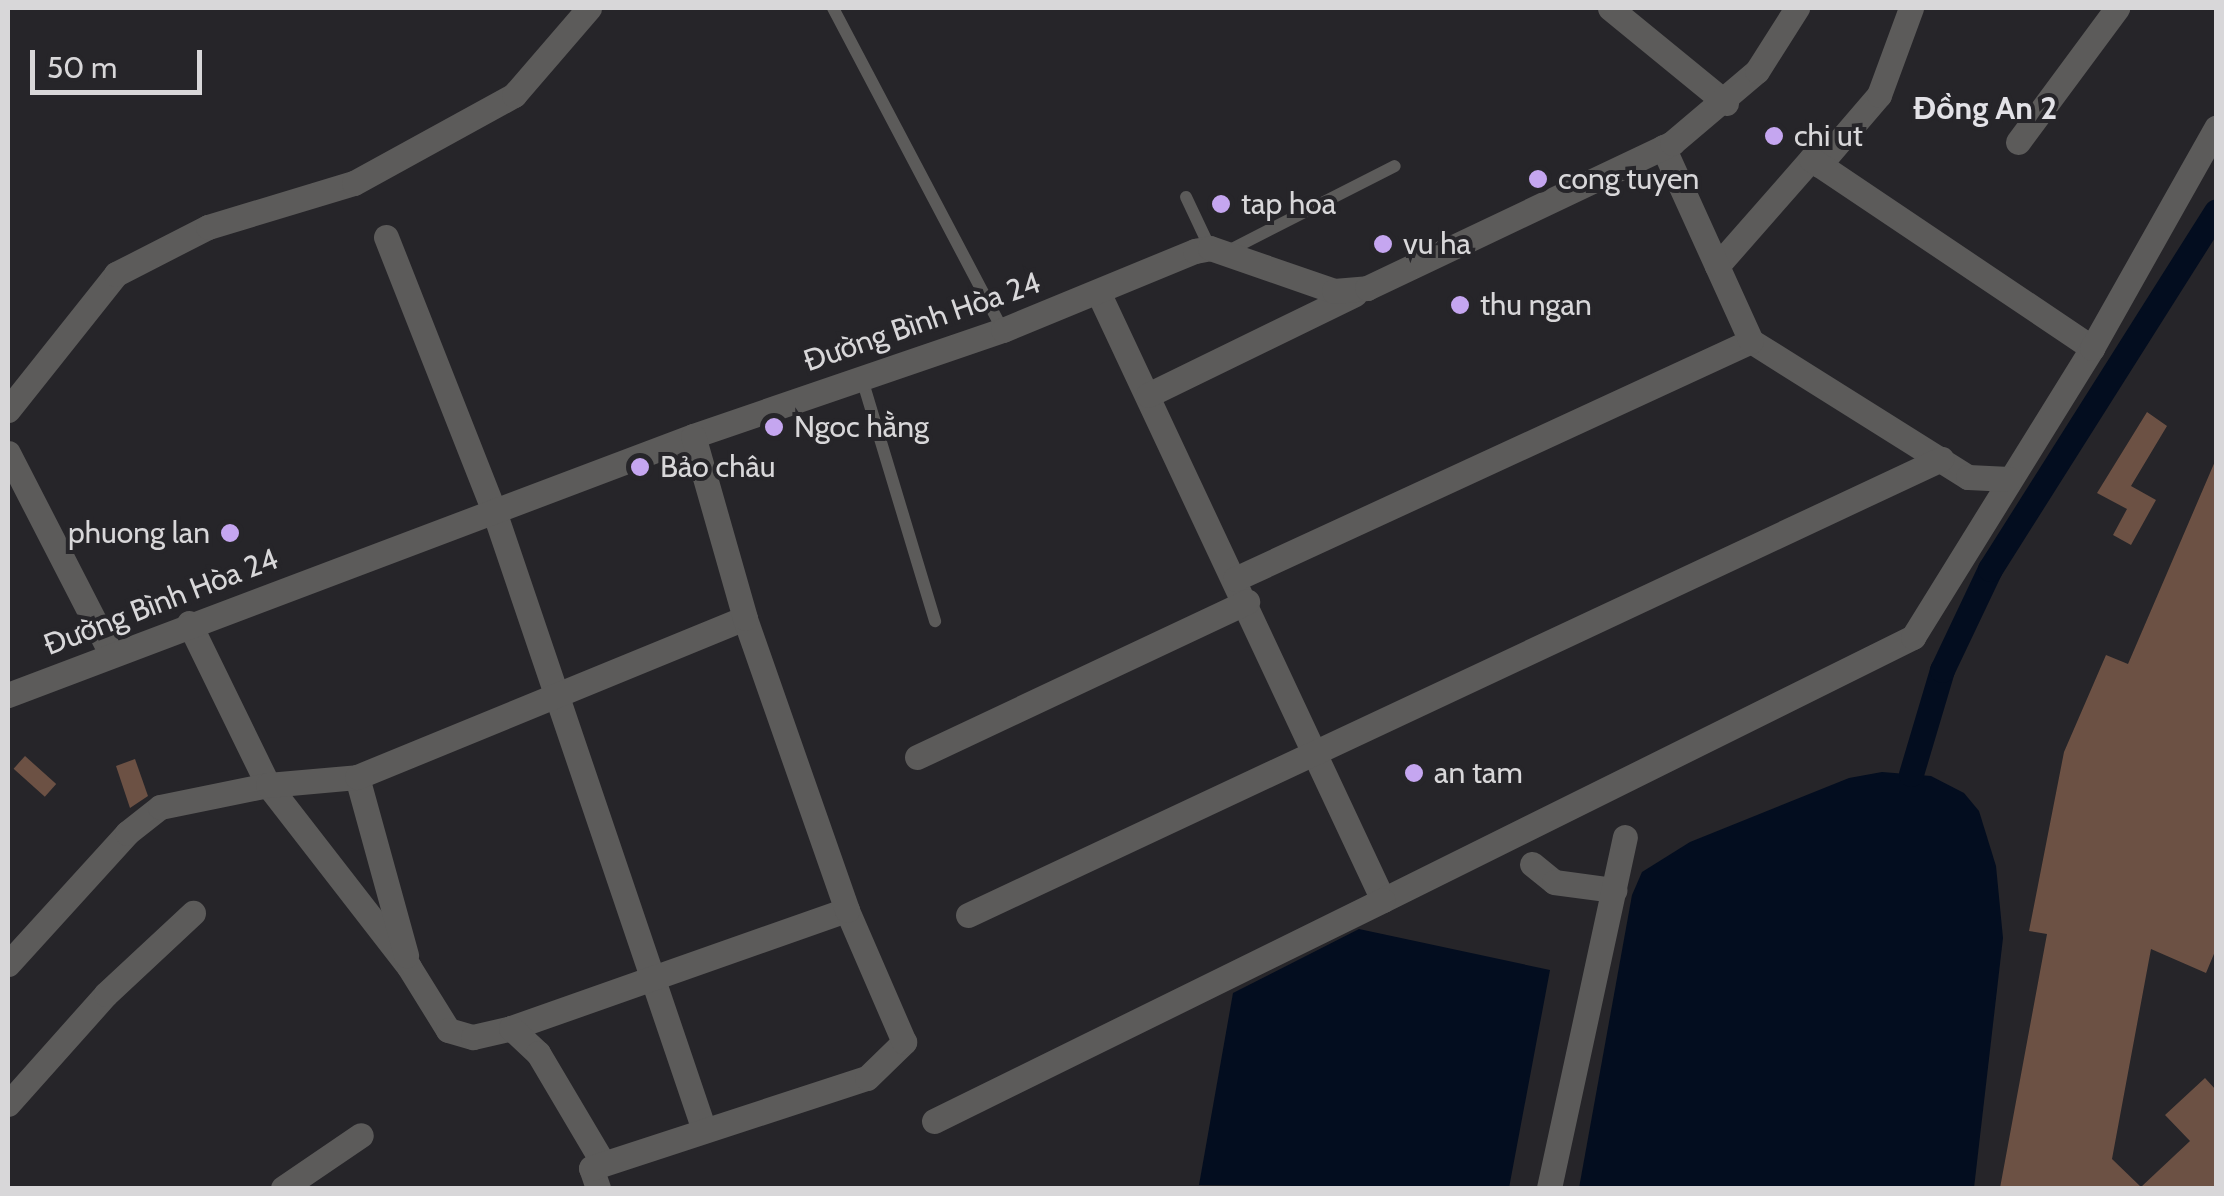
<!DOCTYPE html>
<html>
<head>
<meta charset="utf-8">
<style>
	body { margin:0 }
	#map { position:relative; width:2224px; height:1196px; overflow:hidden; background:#262529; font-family:Cabin,sans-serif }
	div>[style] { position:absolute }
	.water>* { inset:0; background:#030d1f }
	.canal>* { height:25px; margin:-12.5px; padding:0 12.5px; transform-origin:12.5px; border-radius:12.5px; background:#030d1f }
	.building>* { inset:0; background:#6c5144; transform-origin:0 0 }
	.lane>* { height:12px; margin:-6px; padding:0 6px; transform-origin:6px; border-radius:6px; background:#5c5b5a }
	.street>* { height:25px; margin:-12.5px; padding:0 12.5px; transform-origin:12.5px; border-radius:12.5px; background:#5c5b5a }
	.dots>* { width:28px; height:28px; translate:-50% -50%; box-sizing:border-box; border:5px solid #262529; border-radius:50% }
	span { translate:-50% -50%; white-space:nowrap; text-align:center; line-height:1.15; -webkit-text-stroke:8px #262529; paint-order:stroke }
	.poi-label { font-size:30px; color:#d8d7d9 }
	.left { translate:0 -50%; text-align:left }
	.right { translate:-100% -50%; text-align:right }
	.street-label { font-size:30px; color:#d8d7d9 }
	.neighbourhood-label { font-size:32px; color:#e3e2e7; font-weight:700 }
	.frame { position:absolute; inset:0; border:10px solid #d8d7d9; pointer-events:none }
	.scale { position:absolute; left:30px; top:50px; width:172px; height:45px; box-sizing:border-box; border:5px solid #d8d7d9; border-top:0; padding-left:12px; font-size:30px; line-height:35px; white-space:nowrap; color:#d8d7d9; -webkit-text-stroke:8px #262529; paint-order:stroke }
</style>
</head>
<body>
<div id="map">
	<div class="water">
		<i style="clip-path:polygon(1882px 772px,1931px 776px,1964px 793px,1979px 811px,1996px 866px,2003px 938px,1974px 1188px,1579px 1188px,1632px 895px,1642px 872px,1690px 842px,1849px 778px)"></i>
		<i style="clip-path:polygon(1359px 929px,1550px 970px,1509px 1188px,1199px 1185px,1233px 993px)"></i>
	</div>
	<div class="canal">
		<i style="left:1911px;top:774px;width:109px;rotate:-73.4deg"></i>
		<i style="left:1942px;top:670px;width:112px;rotate:-64.6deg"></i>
		<i style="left:1990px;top:569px;width:423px;rotate:-57.7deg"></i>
	</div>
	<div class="building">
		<i style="clip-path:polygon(2147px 412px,2167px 426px,2131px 486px,2156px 500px,2131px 545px,2113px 535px,2127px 509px,2097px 493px)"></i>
		<i style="clip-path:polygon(2216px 459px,2216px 949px,2206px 973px,2151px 949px,2112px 1159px,2141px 1187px,2190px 1141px,2165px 1115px,2205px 1078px,2216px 1090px,2216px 1188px,2000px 1188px,2047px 934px,2029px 931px,2064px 752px,2106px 655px,2128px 664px)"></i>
		<i style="left:25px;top:756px;width:42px;height:17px;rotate:42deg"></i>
		<i style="clip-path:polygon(135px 759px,148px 796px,130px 808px,116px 766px)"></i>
	</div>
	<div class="lane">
		<i style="left:833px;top:8px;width:364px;rotate:62.2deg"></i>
		<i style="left:1186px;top:197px;width:56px;rotate:64.8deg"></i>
		<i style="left:1228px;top:251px;width:187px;rotate:-27deg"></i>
		<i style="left:862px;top:379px;width:253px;rotate:73.2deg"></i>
	</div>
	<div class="street">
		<i style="left:1610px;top:8px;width:150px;rotate:39.3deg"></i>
		<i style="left:2018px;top:142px;width:167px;rotate:-53.5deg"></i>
		<i style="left:1819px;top:165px;width:92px;rotate:-49.4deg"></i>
		<i style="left:1879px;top:95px;width:93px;rotate:-69.8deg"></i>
		<i style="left:386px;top:237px;width:295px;rotate:68.5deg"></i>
		<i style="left:494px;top:511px;width:654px;rotate:71.26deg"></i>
		<i style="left:1717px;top:266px;width:142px;rotate:-48.7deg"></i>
		<i style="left:1811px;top:159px;width:339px;rotate:33.9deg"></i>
		<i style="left:1099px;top:294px;width:669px;rotate:64.89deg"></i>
		<i style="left:1383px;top:900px;width:592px;rotate:-26.39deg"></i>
		<i style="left:1913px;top:637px;width:340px;rotate:-58.2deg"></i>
		<i style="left:2092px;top:348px;width:253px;rotate:-60.6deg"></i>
		<i style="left:1751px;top:341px;width:256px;rotate:32.1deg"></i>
		<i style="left:1968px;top:477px;width:41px;rotate:2.8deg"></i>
		<i style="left:1148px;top:395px;width:230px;rotate:-26deg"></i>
		<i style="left:8px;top:410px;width:174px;rotate:-51.5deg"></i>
		<i style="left:116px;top:274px;width:103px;rotate:-27.1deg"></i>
		<i style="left:208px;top:227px;width:152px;rotate:-16.8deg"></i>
		<i style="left:354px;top:183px;width:183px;rotate:-28.8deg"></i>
		<i style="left:514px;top:95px;width:115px;rotate:-49.2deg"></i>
		<i style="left:8px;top:453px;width:227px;rotate:62.8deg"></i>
		<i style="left:1235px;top:579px;width:568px;rotate:-24.76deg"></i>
		<i style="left:1751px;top:341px;width:213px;rotate:-114.4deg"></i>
		<i style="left:189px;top:623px;width:180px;rotate:64deg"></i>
		<i style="left:268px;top:785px;width:230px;rotate:52.2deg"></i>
		<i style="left:409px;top:967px;width:74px;rotate:58.2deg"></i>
		<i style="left:448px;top:1030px;width:26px;rotate:16deg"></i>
		<i style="left:473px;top:1037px;width:39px;rotate:-13deg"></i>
		<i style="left:511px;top:1028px;width:356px;rotate:-19.4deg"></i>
		<i style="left:8px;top:695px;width:732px;rotate:-20.71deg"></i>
		<i style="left:693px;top:436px;width:328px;rotate:-18.9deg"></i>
		<i style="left:1003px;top:330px;width:208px;rotate:-22.4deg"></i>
		<i style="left:1195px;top:251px;width:15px;rotate:-11deg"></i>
		<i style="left:1210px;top:248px;width:131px;rotate:19.1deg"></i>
		<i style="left:1334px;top:291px;width:33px;rotate:-5deg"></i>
		<i style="left:1367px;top:288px;width:338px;rotate:-25.4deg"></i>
		<i style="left:1672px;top:143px;width:111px;rotate:-40.3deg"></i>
		<i style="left:1757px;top:71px;width:75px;rotate:-57.6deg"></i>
		<i style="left:917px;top:757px;width:365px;rotate:-25.2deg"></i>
		<i style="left:357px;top:777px;width:185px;rotate:74.6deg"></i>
		<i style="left:1532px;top:864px;width:28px;rotate:39deg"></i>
		<i style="left:1554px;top:882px;width:61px;rotate:7.6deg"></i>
		<i style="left:968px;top:915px;width:1075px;rotate:-25.11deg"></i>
		<i style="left:8px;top:964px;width:177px;rotate:-47.7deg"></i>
		<i style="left:127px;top:833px;width:42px;rotate:-38.2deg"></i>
		<i style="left:160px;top:807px;width:110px;rotate:-11.5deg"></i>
		<i style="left:268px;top:785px;width:89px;rotate:-5.1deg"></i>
		<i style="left:357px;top:777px;width:419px;rotate:-22.3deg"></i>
		<i style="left:511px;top:1028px;width:37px;rotate:43deg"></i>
		<i style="left:538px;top:1053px;width:128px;rotate:59.4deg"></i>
		<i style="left:8px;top:1104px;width:147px;rotate:-48.3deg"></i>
		<i style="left:106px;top:994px;width:119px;rotate:-43deg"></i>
		<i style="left:934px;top:1121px;width:500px;rotate:-26.21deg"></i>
		<i style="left:283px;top:1188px;width:94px;rotate:-34.2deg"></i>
		<i style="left:598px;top:1188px;width:21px;rotate:-109deg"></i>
		<i style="left:591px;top:1168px;width:290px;rotate:-18.1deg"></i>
		<i style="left:867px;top:1078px;width:52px;rotate:-44.2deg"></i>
		<i style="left:904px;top:1042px;width:144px;rotate:-113.4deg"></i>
		<i style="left:847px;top:910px;width:309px;rotate:-109.3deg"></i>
		<i style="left:745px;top:618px;width:189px;rotate:-105.9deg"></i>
		<i style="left:1549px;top:1188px;width:359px;rotate:-77.8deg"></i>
	</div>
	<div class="dots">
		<i style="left:1774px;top:136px;background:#c5a6f0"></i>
		<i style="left:1538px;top:179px;background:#c5a6f0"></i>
		<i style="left:1221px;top:204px;background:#c5a6f0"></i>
		<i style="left:1383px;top:244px;background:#c5a6f0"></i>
		<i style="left:1460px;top:305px;background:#c5a6f0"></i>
		<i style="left:774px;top:427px;background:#c5a6f0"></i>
		<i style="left:640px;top:467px;background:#c5a6f0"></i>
		<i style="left:230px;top:533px;background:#c5a6f0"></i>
		<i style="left:1414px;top:773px;background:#c5a6f0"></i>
	</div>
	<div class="poi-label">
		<span class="left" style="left:1794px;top:136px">chi ut</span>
		<span class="left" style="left:1558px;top:179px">cong tuyen</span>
		<span class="left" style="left:1241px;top:204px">tap hoa</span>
		<span class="left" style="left:1403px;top:244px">vu ha</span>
		<span class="left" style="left:1480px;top:305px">thu ngan</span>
		<span class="left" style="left:794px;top:427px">Ngoc hằng</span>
		<span class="left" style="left:660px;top:467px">Bảo châu</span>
		<span class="right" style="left:210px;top:533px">phuong lan</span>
		<span class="left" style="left:1434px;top:773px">an tam</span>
	</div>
	<div class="street-label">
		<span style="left:922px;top:322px;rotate:-19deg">Đường Bình Hòa 24</span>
		<span style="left:161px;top:602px;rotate:-21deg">Đường Bình Hòa 24</span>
	</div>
	<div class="neighbourhood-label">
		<span style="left:1985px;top:108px">Đồng An 2</span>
	</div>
	<div class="frame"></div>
	<div class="scale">50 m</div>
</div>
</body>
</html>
